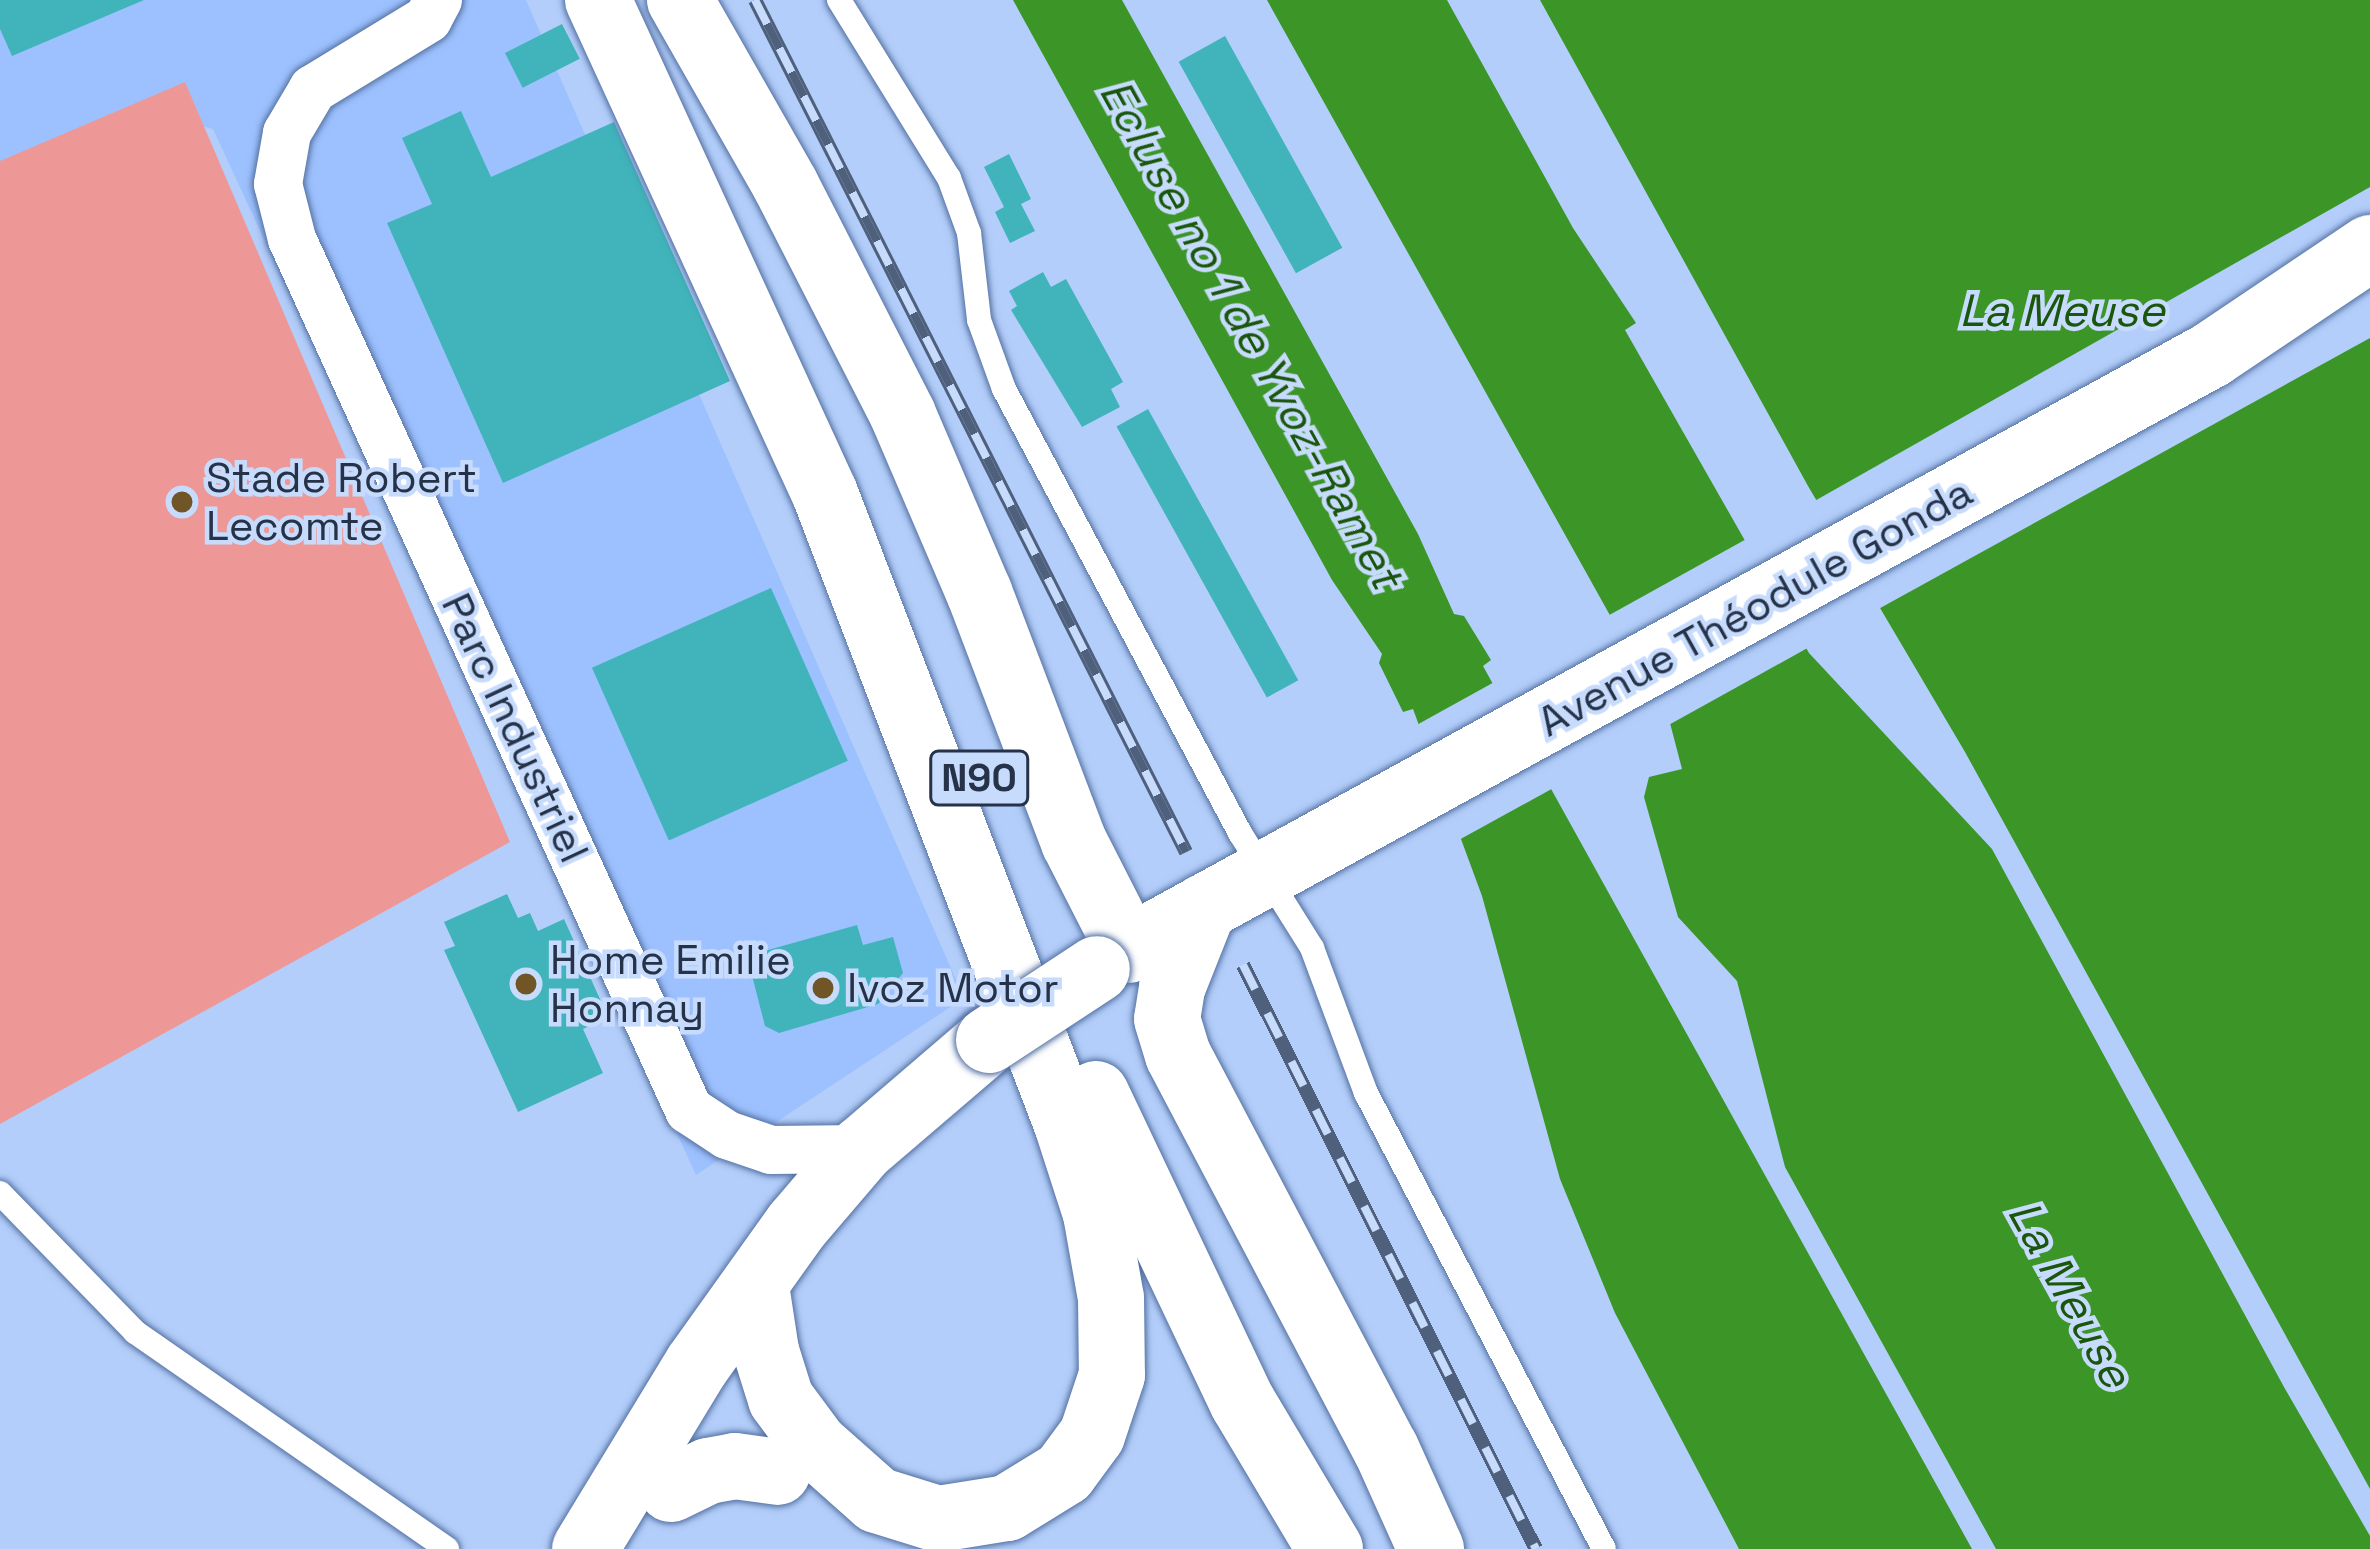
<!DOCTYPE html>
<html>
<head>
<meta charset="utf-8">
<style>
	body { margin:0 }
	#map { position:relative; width:2370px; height:1549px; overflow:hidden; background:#b3cefa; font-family:"Space Grotesk",sans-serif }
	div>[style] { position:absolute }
	.built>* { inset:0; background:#9dc1fe }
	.green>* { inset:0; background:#ed9897 }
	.water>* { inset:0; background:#3b9627 }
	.pier>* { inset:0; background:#b3cefa; transform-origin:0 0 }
	.building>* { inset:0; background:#40b4ba; transform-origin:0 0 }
	.roads { filter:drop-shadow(0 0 3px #5370a2) drop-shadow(0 0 3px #5370a2) }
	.service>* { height:24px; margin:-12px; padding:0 12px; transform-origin:12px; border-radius:12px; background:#fff }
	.minor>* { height:48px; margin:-24px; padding:0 24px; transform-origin:24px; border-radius:24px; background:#fff }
	.secondary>* { height:66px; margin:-33px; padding:0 33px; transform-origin:33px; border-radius:33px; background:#fff }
	.trunk>* { height:66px; margin:-33px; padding:0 33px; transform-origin:33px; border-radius:33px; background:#fff }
	.rail>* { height:14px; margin-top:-7px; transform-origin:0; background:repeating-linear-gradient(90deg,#c7dbfd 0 27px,#4f607c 0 54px); box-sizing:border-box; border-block:3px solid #4f607c }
	.bridges { filter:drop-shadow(0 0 3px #5370a2) drop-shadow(0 0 3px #5370a2) }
	.secondary-bridge>* { height:66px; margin:-33px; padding:0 33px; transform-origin:33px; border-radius:33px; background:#fff }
	.dots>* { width:33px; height:33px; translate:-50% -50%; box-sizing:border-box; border:6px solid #c7dbfd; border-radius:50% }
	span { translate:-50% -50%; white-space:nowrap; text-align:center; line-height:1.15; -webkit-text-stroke:9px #c7dbfd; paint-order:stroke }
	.shield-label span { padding:3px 9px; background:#c7dbfd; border:3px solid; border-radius:9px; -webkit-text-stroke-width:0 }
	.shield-label { font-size:39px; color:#253247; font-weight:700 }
	.poi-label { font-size:42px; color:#253247 }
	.left { translate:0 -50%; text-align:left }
	.street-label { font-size:42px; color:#253247 }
	.water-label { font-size:45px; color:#1a560c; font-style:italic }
</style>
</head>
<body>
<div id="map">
	<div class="built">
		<i style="clip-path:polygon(0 0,526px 0,964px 998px,696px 1175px,213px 129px,165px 115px,0 182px)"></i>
	</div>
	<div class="green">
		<i style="clip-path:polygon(185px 82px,510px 842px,0 1124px,0 161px)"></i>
	</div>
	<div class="water">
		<i style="clip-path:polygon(1013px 0,1122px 0,1418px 534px,1454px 614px,1464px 616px,1491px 660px,1483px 666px,1972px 1549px,1739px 1549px,1615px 1313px,1560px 1179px,1482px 896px,1413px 709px,1403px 712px,1379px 663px,1382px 654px,1332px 580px)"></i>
		<i style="clip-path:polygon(1267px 0,1447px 0,1573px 228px,1636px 323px,1625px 330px,1809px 653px,1992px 849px,2284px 1387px,2370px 1536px,2370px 1549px,1996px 1549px,1785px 1167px,1737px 981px,1678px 917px,1644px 797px,1649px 777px,1682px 769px,1670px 723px)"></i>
		<i style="clip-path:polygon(1540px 0,2370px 0,2370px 1489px,1965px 752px,1808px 486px)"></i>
	</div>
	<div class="pier">
		<i style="clip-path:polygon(2370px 187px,2370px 338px,1873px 612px,1811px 503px)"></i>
		<i style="left:1750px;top:537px;width:125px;height:167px;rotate:61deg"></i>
		<i style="clip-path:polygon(1498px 680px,1557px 786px,1457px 841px,1413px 727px)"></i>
	</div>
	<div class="building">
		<i style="clip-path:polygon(0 0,144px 0,12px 56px,0 29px)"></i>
		<i style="left:562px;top:24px;width:39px;height:64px;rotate:63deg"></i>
		<i style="left:1225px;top:36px;width:242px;height:53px;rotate:61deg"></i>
		<i style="clip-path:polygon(461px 111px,491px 177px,614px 122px,730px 381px,503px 483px,387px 223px,432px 204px,402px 138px)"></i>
		<i style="clip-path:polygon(1009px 154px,1031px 199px,1021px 204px,1035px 231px,1010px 243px,995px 212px,1004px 207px,984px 167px)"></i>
		<i style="clip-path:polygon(1043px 272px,1051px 287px,1066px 279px,1123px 382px,1111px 389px,1120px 407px,1082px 427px,1011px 310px,1017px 306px,1009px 291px)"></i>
		<i style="left:1148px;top:409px;width:310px;height:36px;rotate:61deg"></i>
		<i style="left:771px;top:588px;width:189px;height:196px;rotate:66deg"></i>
		<i style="clip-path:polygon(507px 894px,518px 918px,530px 913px,538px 931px,564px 919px,608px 1017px,583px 1029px,603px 1073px,518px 1112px,444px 950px,455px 946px,444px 922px)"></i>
		<i style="clip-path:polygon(857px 925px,863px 945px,893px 937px,903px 973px,878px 1004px,779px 1033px,765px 1026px,747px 956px)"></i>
	</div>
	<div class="roads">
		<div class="service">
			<i style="left:839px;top:0;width:209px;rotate:58.3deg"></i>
			<i style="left:949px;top:178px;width:59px;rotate:70deg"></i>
			<i style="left:969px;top:233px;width:88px;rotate:83.4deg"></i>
			<i style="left:979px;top:320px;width:73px;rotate:70.1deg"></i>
			<i style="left:1004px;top:389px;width:503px;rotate:62.01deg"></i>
			<i style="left:1240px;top:833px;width:136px;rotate:57.9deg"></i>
			<i style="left:1312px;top:948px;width:155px;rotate:69.6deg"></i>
			<i style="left:1366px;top:1093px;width:514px;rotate:62.44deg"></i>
			<i style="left:0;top:1193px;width:194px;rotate:45.8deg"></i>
			<i style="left:135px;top:1332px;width:380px;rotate:34.8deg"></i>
		</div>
		<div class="minor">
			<i style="left:438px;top:0;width:21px;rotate:118deg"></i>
			<i style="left:428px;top:19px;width:135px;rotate:148.7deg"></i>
			<i style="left:313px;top:89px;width:51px;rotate:120.6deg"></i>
			<i style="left:287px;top:133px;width:52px;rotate:100deg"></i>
			<i style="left:278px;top:184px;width:57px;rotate:75.7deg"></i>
			<i style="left:292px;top:239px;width:957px;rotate:65.5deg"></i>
			<i style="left:689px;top:1110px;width:45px;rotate:33.3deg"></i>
			<i style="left:727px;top:1135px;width:46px;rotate:18.8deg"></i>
			<i style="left:771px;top:1150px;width:91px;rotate:-0.6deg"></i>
		</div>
		<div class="secondary">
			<i style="left:1152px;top:936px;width:1208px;rotate:-28.75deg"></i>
			<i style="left:2211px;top:355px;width:192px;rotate:-33.9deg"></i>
			<i style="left:585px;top:1549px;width:215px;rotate:-58.7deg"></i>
			<i style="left:697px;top:1365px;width:172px;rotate:-54.5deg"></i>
			<i style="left:797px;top:1225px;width:100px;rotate:-49.5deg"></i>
			<i style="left:862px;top:1149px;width:167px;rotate:-40.6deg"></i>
		</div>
		<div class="trunk">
			<i style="left:598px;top:0;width:544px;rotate:65.32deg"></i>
			<i style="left:825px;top:494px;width:675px;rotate:68.99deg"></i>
			<i style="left:1067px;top:1124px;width:95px;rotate:72.1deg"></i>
			<i style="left:1096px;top:1214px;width:85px;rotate:79.9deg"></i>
			<i style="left:1111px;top:1298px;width:77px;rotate:89.3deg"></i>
			<i style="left:1112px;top:1375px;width:63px;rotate:108.4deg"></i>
			<i style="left:1092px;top:1435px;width:47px;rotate:126.4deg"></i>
			<i style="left:1064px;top:1473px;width:67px;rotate:148.4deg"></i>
			<i style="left:1007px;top:1508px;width:70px;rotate:170.9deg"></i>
			<i style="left:938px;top:1519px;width:64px;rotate:-162.7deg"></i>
			<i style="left:877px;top:1500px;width:83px;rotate:-138.4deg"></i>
			<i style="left:815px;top:1445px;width:57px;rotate:-126.5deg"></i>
			<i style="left:781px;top:1399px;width:50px;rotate:-107.4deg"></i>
			<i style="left:766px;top:1351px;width:66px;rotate:-98.7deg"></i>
			<i style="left:680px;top:0;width:214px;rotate:60.3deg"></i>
			<i style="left:786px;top:186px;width:257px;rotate:62.9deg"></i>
			<i style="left:903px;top:415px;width:193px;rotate:66.8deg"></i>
			<i style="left:979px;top:592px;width:267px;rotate:69.2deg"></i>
			<i style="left:1074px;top:842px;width:121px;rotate:63deg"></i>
			<i style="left:1204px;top:907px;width:87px;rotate:111.6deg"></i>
			<i style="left:1172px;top:988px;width:31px;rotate:99deg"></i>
			<i style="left:1167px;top:1019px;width:38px;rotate:73deg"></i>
			<i style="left:1178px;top:1055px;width:446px;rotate:62.2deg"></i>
			<i style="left:1386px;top:1449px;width:110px;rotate:65.8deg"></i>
			<i style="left:1096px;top:1094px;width:342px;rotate:64.6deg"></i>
			<i style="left:1243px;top:1403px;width:170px;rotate:59.2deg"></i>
			<i style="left:671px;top:1489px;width:41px;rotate:-25.9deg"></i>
			<i style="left:708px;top:1471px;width:27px;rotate:-10deg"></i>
			<i style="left:735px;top:1466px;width:43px;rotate:7.9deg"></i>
		</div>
	</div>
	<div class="rail">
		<i style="left:755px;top:0;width:955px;rotate:63.17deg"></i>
		<i style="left:1243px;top:965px;width:653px;rotate:63.36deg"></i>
	</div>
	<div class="bridges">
		<div class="secondary-bridge">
			<i style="left:989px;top:1040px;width:129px;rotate:-33.3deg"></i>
		</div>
	</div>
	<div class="dots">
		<i style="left:182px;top:502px;background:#705627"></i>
		<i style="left:526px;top:984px;background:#705627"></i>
		<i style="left:823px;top:988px;background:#705627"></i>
	</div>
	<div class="shield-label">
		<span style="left:979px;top:778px">N90</span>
	</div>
	<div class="poi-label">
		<span class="left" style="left:206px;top:502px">Stade Robert<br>Lecomte</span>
		<span class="left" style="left:550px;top:984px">Home Emilie<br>Honnay</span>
		<span class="left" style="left:847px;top:988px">Ivoz Motor</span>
	</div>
	<div class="street-label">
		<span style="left:1755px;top:607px;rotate:-29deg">Avenue Théodule Gonda</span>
		<span style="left:515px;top:728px;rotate:65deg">Parc Industriel</span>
	</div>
	<div class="water-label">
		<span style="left:2062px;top:311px">La Meuse</span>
		<span style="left:1251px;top:334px;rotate:61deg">Ecluse no 1 de Yvoz-Ramet</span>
		<span style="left:2070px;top:1294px;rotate:61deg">La Meuse</span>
	</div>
</div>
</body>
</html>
